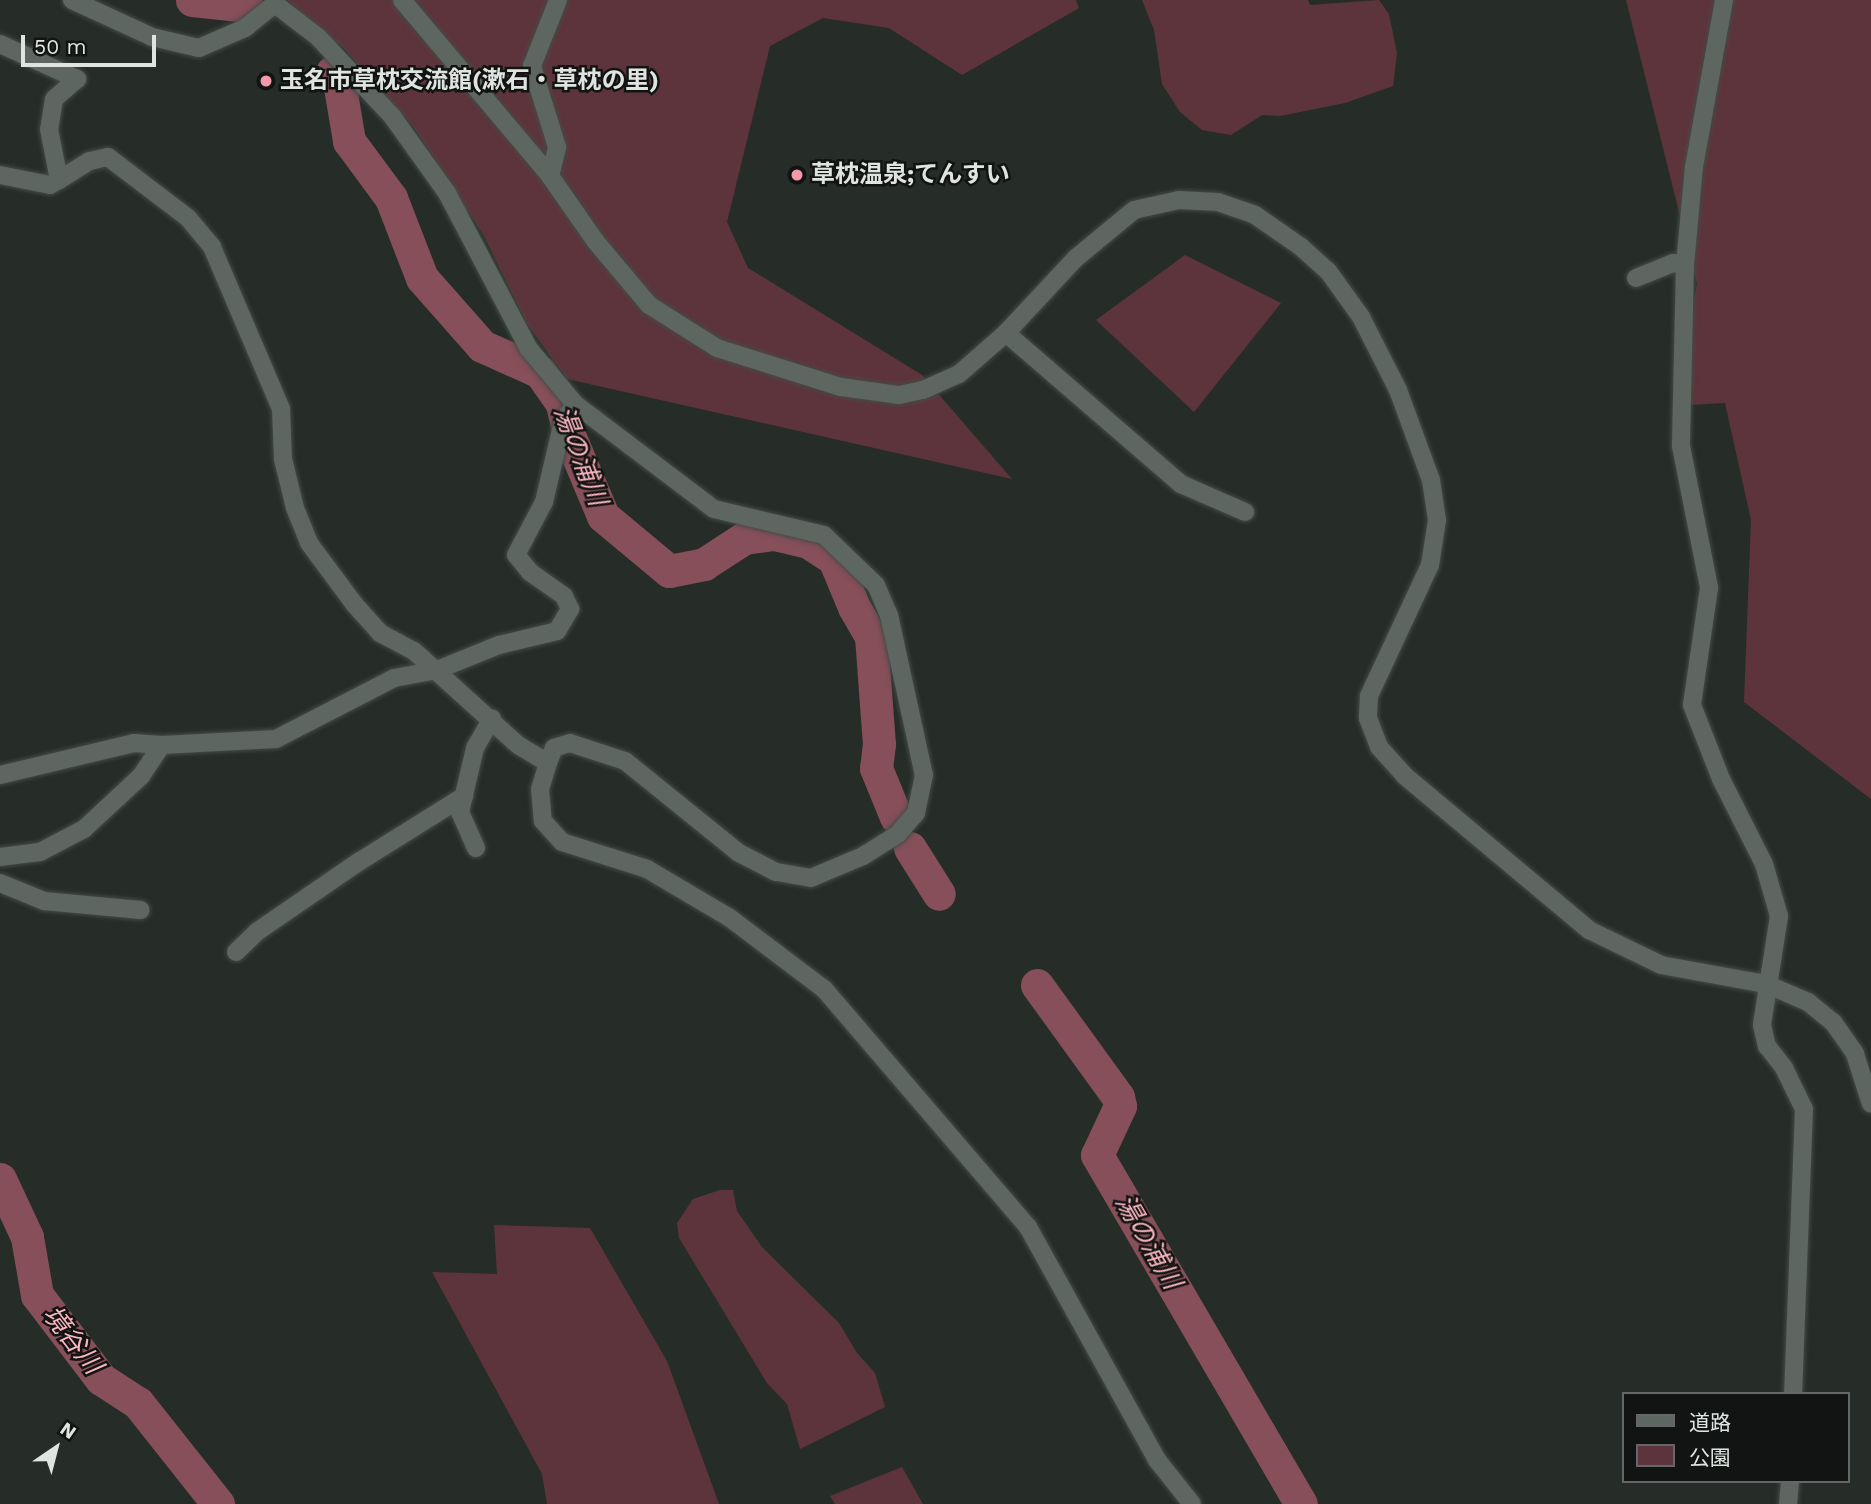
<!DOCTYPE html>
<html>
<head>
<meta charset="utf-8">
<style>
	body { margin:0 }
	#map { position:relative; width:1871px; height:1504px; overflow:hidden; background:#262d28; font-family:"Work Sans","Noto Sans JP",sans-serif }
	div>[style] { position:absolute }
	.green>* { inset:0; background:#5e343c }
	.river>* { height:33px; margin:-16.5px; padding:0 16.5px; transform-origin:16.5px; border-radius:16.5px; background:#864f59 }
	.roads { filter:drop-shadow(0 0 2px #444b47) drop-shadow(0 0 2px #444b47) }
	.minor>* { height:18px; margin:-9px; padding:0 9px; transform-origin:9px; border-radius:9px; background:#5e6661 }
	.dots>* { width:19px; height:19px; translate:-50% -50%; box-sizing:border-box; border:4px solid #111412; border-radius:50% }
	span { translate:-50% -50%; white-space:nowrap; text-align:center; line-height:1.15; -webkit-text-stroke:5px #111412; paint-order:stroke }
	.poi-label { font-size:24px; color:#dfe4e1; font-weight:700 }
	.left { translate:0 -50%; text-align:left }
	.water-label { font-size:26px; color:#fcb5c1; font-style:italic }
	.legend { position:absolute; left:1622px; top:1392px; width:228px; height:91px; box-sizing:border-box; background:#111412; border:2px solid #636765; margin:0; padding:9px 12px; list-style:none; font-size:21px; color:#dfe4e1 }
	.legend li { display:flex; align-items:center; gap:14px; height:35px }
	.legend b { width:35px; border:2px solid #636765 }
	.north { position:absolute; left:21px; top:1413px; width:70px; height:70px; -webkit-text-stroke:5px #111412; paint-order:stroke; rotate:35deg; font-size:19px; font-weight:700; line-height:28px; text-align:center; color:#dfe4e1 }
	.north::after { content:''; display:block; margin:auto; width:24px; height:32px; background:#dfe4e1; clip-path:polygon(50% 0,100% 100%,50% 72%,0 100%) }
	.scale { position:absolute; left:21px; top:35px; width:135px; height:32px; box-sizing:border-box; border:4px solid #dfe4e1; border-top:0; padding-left:9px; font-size:21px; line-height:24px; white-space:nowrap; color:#dfe4e1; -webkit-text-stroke:5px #111412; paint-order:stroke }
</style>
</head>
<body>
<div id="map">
	<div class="green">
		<i style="clip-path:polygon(286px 0,1076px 0,1079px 8px,962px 75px,889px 28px,823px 18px,770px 46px,727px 222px,748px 268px,922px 375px,1012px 479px,567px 379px,527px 324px,484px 236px,414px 128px,345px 50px)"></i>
		<i style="clip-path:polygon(1142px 0,1308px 0,1310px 5px,1379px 0,1389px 14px,1397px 53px,1393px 86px,1345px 103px,1280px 116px,1262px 115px,1231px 135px,1202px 130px,1180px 112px,1162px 84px,1154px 30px)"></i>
		<i style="clip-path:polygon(1626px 0,1871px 0,1871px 799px,1744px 702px,1751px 520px,1725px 403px,1687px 405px,1688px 329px,1697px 284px)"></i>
		<i style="clip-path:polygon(1185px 255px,1281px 303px,1194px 412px,1096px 320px)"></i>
		<i style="clip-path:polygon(720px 1190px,733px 1190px,737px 1211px,762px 1247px,839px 1323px,857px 1353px,875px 1373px,885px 1407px,800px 1449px,787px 1404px,767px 1383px,679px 1238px,677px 1223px,693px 1199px)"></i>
		<i style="clip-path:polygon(494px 1225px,590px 1228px,667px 1361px,719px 1504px,547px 1504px,542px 1474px,432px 1272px,497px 1274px)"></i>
		<i style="clip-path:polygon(902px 1467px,923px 1504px,835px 1504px,830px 1496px)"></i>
	</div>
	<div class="river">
		<i style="left:192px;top:0;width:55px;rotate:6.2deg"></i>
		<i style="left:332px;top:72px;width:17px;rotate:62deg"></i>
		<i style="left:340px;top:87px;width:55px;rotate:80.5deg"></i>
		<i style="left:349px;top:141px;width:71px;rotate:53.6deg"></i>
		<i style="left:391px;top:198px;width:86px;rotate:68.8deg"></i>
		<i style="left:422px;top:278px;width:91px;rotate:48.6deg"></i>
		<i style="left:482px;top:346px;width:64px;rotate:24.1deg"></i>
		<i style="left:540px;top:372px;width:39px;rotate:55deg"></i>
		<i style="left:562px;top:404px;width:32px;rotate:77deg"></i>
		<i style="left:569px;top:435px;width:88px;rotate:67.2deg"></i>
		<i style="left:603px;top:516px;width:86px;rotate:39.8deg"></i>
		<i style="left:669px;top:571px;width:36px;rotate:-11deg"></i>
		<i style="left:704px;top:564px;width:48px;rotate:-33deg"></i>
		<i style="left:744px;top:538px;width:30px;rotate:-8deg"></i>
		<i style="left:774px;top:534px;width:35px;rotate:13deg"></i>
		<i style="left:808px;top:542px;width:31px;rotate:33deg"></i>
		<i style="left:834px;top:559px;width:52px;rotate:67.4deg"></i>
		<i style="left:854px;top:607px;width:34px;rotate:60deg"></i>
		<i style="left:871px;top:636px;width:108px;rotate:85.8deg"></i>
		<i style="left:879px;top:744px;width:24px;rotate:97deg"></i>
		<i style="left:876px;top:768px;width:53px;rotate:67.8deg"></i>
		<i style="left:910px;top:848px;width:54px;rotate:57.8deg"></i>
		<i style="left:1037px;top:985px;width:138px;rotate:54.1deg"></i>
		<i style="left:1118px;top:1097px;width:9px;rotate:77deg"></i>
		<i style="left:1120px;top:1106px;width:54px;rotate:115.1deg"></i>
		<i style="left:1097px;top:1155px;width:404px;rotate:59.7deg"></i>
		<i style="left:0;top:1179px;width:64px;rotate:65deg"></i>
		<i style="left:27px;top:1237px;width:59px;rotate:80.2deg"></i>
		<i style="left:37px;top:1295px;width:106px;rotate:52.7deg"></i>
		<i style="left:101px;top:1379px;width:44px;rotate:33deg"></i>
		<i style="left:138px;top:1403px;width:129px;rotate:51.6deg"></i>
	</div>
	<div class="roads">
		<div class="minor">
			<i style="left:72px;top:0;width:88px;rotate:24.8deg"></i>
			<i style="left:152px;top:37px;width:48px;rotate:13.2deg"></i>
			<i style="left:199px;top:48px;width:50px;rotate:-23.5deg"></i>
			<i style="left:245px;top:28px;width:38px;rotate:-39deg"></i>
			<i style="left:275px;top:4px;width:54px;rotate:37.5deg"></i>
			<i style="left:318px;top:37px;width:108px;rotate:46.9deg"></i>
			<i style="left:392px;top:116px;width:95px;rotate:54.5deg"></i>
			<i style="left:447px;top:193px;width:176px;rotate:62.3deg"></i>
			<i style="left:529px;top:349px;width:72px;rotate:50.1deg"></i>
			<i style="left:575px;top:404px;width:174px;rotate:37.1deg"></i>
			<i style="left:714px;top:509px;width:113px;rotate:13.3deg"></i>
			<i style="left:824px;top:535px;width:72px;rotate:43.9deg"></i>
			<i style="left:876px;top:585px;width:33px;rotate:67deg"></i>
			<i style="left:889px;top:615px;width:164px;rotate:77.7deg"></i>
			<i style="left:924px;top:775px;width:39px;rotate:102deg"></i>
			<i style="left:916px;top:813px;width:28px;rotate:131deg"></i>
			<i style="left:898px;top:834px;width:41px;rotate:147.8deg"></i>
			<i style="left:863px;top:856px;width:56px;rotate:157.1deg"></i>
			<i style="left:811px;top:878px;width:36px;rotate:-170deg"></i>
			<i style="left:776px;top:872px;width:42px;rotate:-152.8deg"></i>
			<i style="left:739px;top:853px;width:146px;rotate:-141.1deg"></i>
			<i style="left:625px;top:761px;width:58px;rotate:-161.9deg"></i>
			<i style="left:570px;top:743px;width:17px;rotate:163deg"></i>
			<i style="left:554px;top:748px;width:16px;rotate:112deg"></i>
			<i style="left:548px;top:763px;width:27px;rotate:107deg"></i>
			<i style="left:540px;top:789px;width:32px;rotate:85deg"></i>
			<i style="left:543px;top:821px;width:28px;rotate:48deg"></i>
			<i style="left:562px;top:842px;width:89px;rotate:17.6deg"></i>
			<i style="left:647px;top:869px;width:96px;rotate:30.6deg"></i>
			<i style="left:730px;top:918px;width:118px;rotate:37.1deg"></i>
			<i style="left:824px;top:989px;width:313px;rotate:49.4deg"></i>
			<i style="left:1028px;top:1227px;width:266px;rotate:61deg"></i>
			<i style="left:1157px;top:1460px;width:56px;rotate:51.5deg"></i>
			<i style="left:402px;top:0;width:230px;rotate:49.9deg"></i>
			<i style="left:550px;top:176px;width:80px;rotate:55.1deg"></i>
			<i style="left:596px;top:242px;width:82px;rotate:49.9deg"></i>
			<i style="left:649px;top:305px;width:80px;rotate:32.3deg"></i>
			<i style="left:717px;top:348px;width:130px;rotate:17.5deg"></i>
			<i style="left:841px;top:387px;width:59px;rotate:7.9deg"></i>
			<i style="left:899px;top:395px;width:25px;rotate:-12deg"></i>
			<i style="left:923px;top:390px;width:39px;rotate:-24deg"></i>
			<i style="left:959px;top:374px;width:62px;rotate:-41.1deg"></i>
			<i style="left:1006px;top:333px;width:103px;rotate:-47deg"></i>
			<i style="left:1076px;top:258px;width:75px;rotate:-39.6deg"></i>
			<i style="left:1134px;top:210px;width:46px;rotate:-12.5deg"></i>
			<i style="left:1179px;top:200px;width:39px;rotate:3deg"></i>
			<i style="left:1218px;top:202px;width:39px;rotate:19deg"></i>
			<i style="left:1255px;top:215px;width:56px;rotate:34.8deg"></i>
			<i style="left:1301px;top:247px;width:36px;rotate:42deg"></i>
			<i style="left:1328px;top:271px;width:57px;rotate:54.3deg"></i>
			<i style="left:1361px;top:317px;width:82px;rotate:63.1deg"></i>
			<i style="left:1398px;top:390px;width:96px;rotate:69.9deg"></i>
			<i style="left:1431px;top:480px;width:40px;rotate:81.5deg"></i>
			<i style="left:1437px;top:520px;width:46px;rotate:98.8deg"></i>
			<i style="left:1430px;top:565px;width:145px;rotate:115deg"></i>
			<i style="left:1369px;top:696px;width:22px;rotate:93deg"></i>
			<i style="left:1368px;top:718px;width:31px;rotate:69deg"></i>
			<i style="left:1379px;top:747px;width:39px;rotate:48deg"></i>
			<i style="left:1405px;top:776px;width:240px;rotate:39.9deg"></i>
			<i style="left:1589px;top:930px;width:80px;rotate:25.9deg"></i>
			<i style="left:1661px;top:965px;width:107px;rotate:10.3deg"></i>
			<i style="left:1766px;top:984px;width:46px;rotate:23.2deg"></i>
			<i style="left:1808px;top:1002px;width:32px;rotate:39deg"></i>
			<i style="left:1833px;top:1022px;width:39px;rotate:55deg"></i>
			<i style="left:1855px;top:1054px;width:52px;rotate:72.3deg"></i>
			<i style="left:0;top:44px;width:85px;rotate:24.4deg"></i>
			<i style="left:77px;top:79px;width:30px;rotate:139deg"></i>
			<i style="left:54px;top:99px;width:30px;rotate:99deg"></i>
			<i style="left:49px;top:129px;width:52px;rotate:78.9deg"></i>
			<i style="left:59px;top:180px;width:36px;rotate:-32deg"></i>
			<i style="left:90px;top:161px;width:18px;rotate:-13deg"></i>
			<i style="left:108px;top:157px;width:101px;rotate:37.3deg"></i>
			<i style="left:188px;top:218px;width:38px;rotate:50deg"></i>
			<i style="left:212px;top:247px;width:176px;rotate:66.9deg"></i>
			<i style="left:281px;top:409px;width:50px;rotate:87.7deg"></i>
			<i style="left:283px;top:459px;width:50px;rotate:76.2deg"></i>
			<i style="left:295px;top:508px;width:38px;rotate:68deg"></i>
			<i style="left:309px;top:543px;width:77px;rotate:53.4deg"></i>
			<i style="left:355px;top:605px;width:38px;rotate:48deg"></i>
			<i style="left:380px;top:633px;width:38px;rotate:28deg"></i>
			<i style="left:414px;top:651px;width:140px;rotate:42.1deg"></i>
			<i style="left:518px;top:745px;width:35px;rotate:31deg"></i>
			<i style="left:0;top:175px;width:51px;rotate:11.3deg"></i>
			<i style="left:50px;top:185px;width:10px;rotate:-29deg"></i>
			<i style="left:550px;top:176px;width:30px;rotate:-76deg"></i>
			<i style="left:557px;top:147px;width:85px;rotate:-107.2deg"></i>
			<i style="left:532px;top:66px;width:71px;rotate:-68.5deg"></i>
			<i style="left:1685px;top:265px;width:98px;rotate:-84.8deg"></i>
			<i style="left:1694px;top:167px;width:170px;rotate:-79.8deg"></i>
			<i style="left:1636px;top:278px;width:40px;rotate:-22deg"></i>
			<i style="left:1673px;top:263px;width:12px;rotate:9deg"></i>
			<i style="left:1685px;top:265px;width:181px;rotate:91.3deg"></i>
			<i style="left:1681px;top:446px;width:145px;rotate:78.8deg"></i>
			<i style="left:1709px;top:588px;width:118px;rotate:98.3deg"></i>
			<i style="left:1692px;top:705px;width:79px;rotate:68.6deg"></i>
			<i style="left:1721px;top:779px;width:95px;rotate:63.2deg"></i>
			<i style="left:1764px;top:864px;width:54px;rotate:73.9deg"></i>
			<i style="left:1779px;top:916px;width:110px;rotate:98.9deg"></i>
			<i style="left:1762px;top:1025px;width:22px;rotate:77deg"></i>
			<i style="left:1767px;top:1046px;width:28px;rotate:52deg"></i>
			<i style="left:1784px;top:1068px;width:46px;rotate:64deg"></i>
			<i style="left:1804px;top:1109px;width:285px;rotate:92.2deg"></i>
			<i style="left:1006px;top:333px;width:231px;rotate:40.8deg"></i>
			<i style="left:1181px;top:484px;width:70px;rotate:23.6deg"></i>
			<i style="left:0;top:775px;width:138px;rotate:-13.4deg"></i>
			<i style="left:134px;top:743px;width:28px;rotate:4deg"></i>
			<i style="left:476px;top:848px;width:39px;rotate:-114deg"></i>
			<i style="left:460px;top:812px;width:66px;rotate:-76.8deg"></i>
			<i style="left:475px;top:748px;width:34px;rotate:-60deg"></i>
			<i style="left:0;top:857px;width:40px;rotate:-7.1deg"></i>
			<i style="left:40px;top:852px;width:50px;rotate:-27.6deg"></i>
			<i style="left:84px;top:829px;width:78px;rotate:-42.9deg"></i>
			<i style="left:141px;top:776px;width:37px;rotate:-56deg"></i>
			<i style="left:162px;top:745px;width:114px;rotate:-3deg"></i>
			<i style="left:276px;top:739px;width:133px;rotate:-27.3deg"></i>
			<i style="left:394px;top:678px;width:44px;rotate:-10.5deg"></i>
			<i style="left:437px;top:670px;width:67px;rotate:-22deg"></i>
			<i style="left:499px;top:645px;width:60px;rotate:-13.6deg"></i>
			<i style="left:557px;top:631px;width:26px;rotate:-59deg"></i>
			<i style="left:570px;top:609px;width:14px;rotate:-115deg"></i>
			<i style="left:564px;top:596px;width:42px;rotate:-144.8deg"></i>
			<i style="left:530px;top:572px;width:22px;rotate:-129deg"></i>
			<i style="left:516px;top:555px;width:60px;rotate:-62.2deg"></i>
			<i style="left:544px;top:502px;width:83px;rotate:-76.8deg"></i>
			<i style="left:563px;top:421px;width:21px;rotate:-55deg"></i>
			<i style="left:0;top:883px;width:48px;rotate:22.2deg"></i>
			<i style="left:44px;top:901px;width:97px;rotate:5.3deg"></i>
			<i style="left:236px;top:952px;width:30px;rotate:-44deg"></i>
			<i style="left:258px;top:931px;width:124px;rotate:-34.5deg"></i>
			<i style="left:360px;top:861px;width:123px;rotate:-32deg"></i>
			<i style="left:1788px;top:1504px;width:23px;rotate:-85deg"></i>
		</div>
	</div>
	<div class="dots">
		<i style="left:266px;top:81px;background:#f39aaa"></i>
		<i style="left:797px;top:175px;background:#f39aaa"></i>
	</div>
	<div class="poi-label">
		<span class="left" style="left:280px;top:81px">玉名市草枕交流館(漱石・草枕の里)</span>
		<span class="left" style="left:811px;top:175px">草枕温泉;てんすい</span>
	</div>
	<div class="water-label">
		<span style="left:580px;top:456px;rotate:69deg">湯の浦川</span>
		<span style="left:1148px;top:1242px;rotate:60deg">湯の浦川</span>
		<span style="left:72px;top:1340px;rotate:52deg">境谷川</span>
	</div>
	<ul class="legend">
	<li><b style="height:9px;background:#5e6661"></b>道路</li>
	<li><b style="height:19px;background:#5e343c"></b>公園</li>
	</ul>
	<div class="north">N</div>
	<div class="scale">50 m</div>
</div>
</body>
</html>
